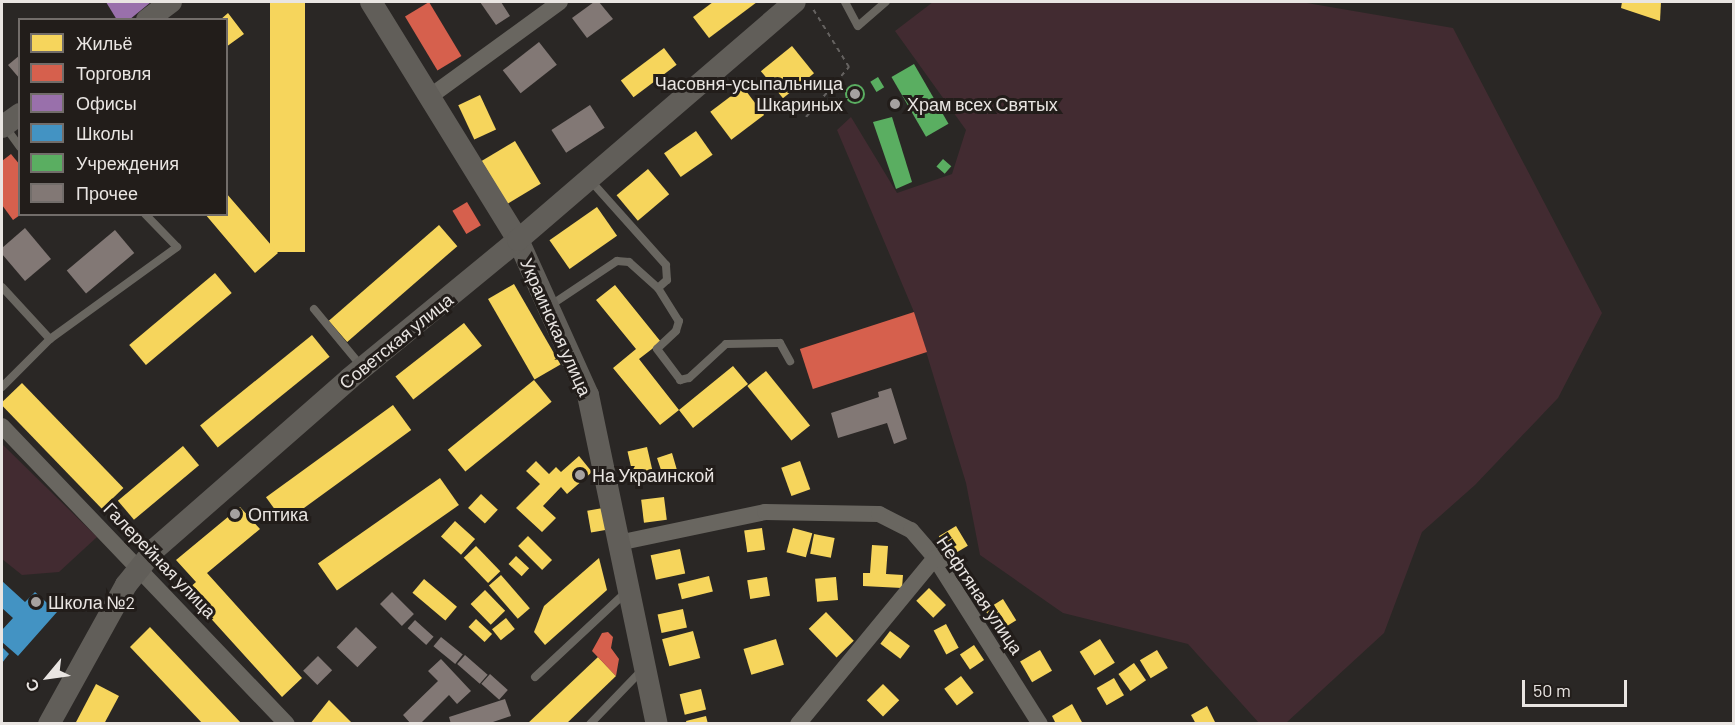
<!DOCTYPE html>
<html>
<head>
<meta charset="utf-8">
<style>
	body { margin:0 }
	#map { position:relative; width:1735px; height:725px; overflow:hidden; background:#2a2725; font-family:Barlow,sans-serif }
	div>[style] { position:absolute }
	.green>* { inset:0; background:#422b31 }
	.homes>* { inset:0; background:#f6d55c; transform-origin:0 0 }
	.shops>* { inset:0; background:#d6604d; transform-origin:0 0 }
	.offices>* { inset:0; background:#9970ab }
	.schools>* { inset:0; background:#4393c3 }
	.public>* { inset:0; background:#5aae61; transform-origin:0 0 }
	.round { border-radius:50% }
	.building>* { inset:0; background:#827875; transform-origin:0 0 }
	.path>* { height:2px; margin-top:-1px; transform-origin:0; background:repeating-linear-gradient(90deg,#656260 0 4.5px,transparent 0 9px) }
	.lane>* { height:8px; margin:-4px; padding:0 4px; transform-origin:4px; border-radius:4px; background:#696660 }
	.street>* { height:16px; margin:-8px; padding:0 8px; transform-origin:8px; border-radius:8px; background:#696660 }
	.secondary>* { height:22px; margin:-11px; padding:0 11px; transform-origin:11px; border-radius:11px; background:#615e59 }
	.dots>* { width:16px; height:16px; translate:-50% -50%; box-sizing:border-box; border:3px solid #221d1a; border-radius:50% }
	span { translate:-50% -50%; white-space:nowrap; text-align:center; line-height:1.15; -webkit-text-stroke:6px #221d1a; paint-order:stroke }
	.poi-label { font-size:18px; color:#e9e5e2 }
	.right { translate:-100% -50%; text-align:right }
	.left { translate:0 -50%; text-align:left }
	.street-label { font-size:18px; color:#e9e5e2 }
	.frame { position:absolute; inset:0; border:3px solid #e9e5e2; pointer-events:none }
	.legend { position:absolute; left:18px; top:18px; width:210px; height:198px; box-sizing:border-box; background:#221d1a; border:2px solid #726d6a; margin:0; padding:8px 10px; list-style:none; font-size:18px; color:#e9e5e2 }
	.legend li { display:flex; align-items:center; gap:12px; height:30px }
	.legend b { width:30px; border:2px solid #726d6a }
	.north { position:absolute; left:18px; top:647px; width:60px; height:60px; -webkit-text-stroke:4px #221d1a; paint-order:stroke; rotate:241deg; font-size:16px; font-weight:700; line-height:24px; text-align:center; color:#e9e5e2 }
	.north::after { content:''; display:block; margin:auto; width:21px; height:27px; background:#e9e5e2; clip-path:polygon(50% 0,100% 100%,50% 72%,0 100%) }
	.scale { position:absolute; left:1522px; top:680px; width:105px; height:27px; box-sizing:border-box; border:3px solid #e9e5e2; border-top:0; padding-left:8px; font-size:18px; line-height:21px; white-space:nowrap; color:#e9e5e2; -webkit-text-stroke:4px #221d1a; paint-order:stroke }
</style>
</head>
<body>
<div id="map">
	<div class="green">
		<i style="clip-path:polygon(933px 2px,1301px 2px,1453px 28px,1602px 313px,1558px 398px,1475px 485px,1422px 532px,1384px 633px,1286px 723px,1259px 723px,1188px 644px,1063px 613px,980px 555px,966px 483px,914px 312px,837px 130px,851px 117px,897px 193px,952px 174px,966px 130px,895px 31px)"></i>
		<i style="clip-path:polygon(2px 444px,97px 537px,59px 572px,22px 575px,2px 559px)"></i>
	</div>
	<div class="homes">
		<i style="left:270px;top:2px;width:35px;height:250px"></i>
		<i style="clip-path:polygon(713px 2px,757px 2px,709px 38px,693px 17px)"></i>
		<i style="clip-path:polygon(1622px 2px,1661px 2px,1660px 21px,1621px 8px)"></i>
		<i style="clip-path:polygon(228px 13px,244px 34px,226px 47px,226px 20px,220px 20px)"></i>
		<i style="left:792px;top:46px;width:35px;height:40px;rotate:51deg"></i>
		<i style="left:664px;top:48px;width:21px;height:54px;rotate:53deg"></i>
		<i style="left:743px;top:87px;width:35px;height:41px;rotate:53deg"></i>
		<i style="left:480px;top:95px;width:38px;height:24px;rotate:65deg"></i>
		<i style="left:696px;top:131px;width:29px;height:39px;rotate:55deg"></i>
		<i style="left:515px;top:141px;width:50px;height:39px;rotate:59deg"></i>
		<i style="left:648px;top:169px;width:33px;height:41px;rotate:50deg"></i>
		<i style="clip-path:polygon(226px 193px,278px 253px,255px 273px,205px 214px,226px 214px)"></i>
		<i style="left:597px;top:207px;width:35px;height:58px;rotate:55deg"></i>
		<i style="left:439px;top:225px;width:28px;height:146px;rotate:49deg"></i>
		<i style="left:215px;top:273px;width:26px;height:112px;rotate:50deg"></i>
		<i style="left:514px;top:284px;width:93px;height:30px;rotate:60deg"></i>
		<i style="clip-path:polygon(615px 285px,661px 342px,639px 359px,679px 410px,733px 366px,748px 384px,693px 428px,679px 410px,660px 425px,613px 368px,636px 349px,596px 300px)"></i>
		<i style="left:464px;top:323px;width:29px;height:87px;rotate:52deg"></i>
		<i style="left:312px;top:335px;width:28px;height:144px;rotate:51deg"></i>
		<i style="left:766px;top:371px;width:70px;height:24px;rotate:51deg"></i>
		<i style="left:534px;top:380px;width:28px;height:111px;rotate:51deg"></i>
		<i style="left:22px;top:383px;width:146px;height:30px;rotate:46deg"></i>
		<i style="left:393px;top:405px;width:31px;height:157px;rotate:54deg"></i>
		<i style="left:183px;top:446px;width:25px;height:85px;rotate:50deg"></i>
		<i style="left:647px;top:447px;width:26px;height:20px;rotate:77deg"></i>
		<i style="clip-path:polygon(672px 453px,679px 477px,658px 483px,655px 472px,661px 470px,657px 458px)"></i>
		<i style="clip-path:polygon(579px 456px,592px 472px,567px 494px,561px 487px,543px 506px,556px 518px,542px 532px,516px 508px,540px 484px,526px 471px,536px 461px,549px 474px,556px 467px,561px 472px)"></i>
		<i style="left:800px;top:461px;width:30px;height:20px;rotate:70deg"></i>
		<i style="left:440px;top:478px;width:33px;height:149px;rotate:55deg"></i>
		<i style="left:481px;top:494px;width:23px;height:19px;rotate:43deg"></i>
		<i style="left:664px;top:497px;width:23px;height:23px;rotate:83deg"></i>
		<i style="clip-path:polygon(240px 507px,260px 529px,207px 573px,302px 678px,282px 697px,186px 591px,196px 582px,176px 560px)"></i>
		<i style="left:603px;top:508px;width:22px;height:16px;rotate:80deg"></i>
		<i style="left:455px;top:521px;width:27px;height:21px;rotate:42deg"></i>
		<i style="left:956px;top:526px;width:23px;height:20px;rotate:59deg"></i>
		<i style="left:762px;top:528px;width:22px;height:18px;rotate:82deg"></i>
		<i style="left:793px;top:528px;width:20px;height:25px;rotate:15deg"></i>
		<i style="left:814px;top:534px;width:21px;height:20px;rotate:11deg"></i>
		<i style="left:528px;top:536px;width:34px;height:14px;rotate:45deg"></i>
		<i style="clip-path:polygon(872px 545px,888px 546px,886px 574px,903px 575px,902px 588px,863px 586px,863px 573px,870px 573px)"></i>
		<i style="left:476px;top:546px;width:35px;height:17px;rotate:46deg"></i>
		<i style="left:680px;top:549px;width:25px;height:30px;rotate:78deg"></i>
		<i style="left:516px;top:556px;width:18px;height:11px;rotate:43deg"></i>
		<i style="clip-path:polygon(599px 558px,607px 590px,545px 645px,534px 632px,544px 606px)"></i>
		<i style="left:501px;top:575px;width:44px;height:16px;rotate:49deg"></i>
		<i style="left:709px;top:576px;width:16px;height:32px;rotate:76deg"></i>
		<i style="left:767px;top:577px;width:19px;height:20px;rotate:81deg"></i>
		<i style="left:836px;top:577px;width:23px;height:21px;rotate:85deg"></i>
		<i style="left:424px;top:579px;width:43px;height:18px;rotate:40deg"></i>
		<i style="left:929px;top:588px;width:24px;height:18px;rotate:45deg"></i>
		<i style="left:485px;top:590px;width:29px;height:20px;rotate:46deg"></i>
		<i style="left:1003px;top:599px;width:25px;height:21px;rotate:58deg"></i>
		<i style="left:683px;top:609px;width:19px;height:26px;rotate:78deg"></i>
		<i style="left:826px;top:612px;width:40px;height:24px;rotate:46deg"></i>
		<i style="left:506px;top:618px;width:14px;height:18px;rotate:51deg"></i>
		<i style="left:476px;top:619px;width:22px;height:11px;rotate:43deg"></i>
		<i style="left:946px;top:624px;width:27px;height:14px;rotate:62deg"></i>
		<i style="clip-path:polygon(150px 627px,242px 724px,203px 724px,130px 647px)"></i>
		<i style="left:693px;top:631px;width:28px;height:32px;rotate:75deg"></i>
		<i style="left:890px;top:631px;width:25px;height:16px;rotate:37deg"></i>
		<i style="left:776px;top:639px;width:27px;height:34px;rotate:73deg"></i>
		<i style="left:1100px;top:639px;width:28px;height:24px;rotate:58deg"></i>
		<i style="left:974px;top:645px;width:18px;height:17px;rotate:56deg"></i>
		<i style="left:1040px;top:650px;width:24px;height:23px;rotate:60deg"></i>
		<i style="left:1157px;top:650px;width:21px;height:20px;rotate:59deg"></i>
		<i style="clip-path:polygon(598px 657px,616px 676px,566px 724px,527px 724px)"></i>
		<i style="left:1134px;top:663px;width:21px;height:19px;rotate:55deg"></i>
		<i style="left:961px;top:676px;width:21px;height:21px;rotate:53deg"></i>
		<i style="left:1114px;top:678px;width:20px;height:20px;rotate:60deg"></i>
		<i style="clip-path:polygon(96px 684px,119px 696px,104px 724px,75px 724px)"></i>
		<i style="left:883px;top:684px;width:23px;height:23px;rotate:45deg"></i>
		<i style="left:701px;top:689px;width:21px;height:22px;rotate:76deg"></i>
		<i style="clip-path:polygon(329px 700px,353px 724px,310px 724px)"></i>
		<i style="clip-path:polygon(1072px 704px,1083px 724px,1056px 724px,1052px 716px)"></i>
		<i style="clip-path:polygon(1207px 706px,1216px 724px,1196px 724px,1191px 715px)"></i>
		<i style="clip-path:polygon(706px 716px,708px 724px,687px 724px,686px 721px)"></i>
	</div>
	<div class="shops">
		<i style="left:429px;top:2px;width:63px;height:28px;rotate:59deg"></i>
		<i style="clip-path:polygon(11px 154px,20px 165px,20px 215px,13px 220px,2px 205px,2px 161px)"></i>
		<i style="left:467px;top:202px;width:27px;height:17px;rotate:59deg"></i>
		<i style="left:914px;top:312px;width:42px;height:120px;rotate:72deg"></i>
		<i style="clip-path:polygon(608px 632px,613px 637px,611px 648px,619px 659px,616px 676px,592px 651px,602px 633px)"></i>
	</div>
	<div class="offices">
		<i style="clip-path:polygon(106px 2px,151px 2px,129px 20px,117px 20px)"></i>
	</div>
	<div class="schools">
		<i style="clip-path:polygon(2px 581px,25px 602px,35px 592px,57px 612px,18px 656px,2px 642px,2px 630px,13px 618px,2px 608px)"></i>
		<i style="clip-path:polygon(2px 647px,9px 654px,2px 663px)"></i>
	</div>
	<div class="public">
		<i style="left:914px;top:64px;width:69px;height:26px;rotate:60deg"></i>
		<i style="left:878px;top:77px;width:12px;height:9px;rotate:59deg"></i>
		<i class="round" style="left:845px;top:84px;width:20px;height:20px"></i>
		<i style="clip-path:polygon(892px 117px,912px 182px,896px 189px,873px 122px)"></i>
		<i style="left:943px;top:159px;width:11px;height:10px;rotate:41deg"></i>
	</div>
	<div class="building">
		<i style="clip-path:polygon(480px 2px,501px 2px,510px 16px,496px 25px)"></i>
		<i style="clip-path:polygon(594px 2px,599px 2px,613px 19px,587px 38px,572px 18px)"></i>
		<i style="left:539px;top:42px;width:29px;height:46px;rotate:52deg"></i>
		<i style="clip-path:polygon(20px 55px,20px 79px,8px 65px)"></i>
		<i style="left:590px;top:105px;width:27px;height:46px;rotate:57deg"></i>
		<i style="clip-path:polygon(25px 228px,51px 259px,25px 281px,2px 254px,2px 248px)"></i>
		<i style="left:115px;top:230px;width:30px;height:63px;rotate:50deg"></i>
		<i style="clip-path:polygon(891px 388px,907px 439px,894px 444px,887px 423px,838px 438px,831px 413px,879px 397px,878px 392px)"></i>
		<i style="left:392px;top:592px;width:31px;height:17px;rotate:45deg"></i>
		<i style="left:415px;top:620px;width:25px;height:11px;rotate:42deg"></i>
		<i style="left:356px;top:627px;width:29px;height:28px;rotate:44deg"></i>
		<i style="left:441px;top:637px;width:28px;height:12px;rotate:39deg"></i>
		<i style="left:465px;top:655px;width:30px;height:12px;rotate:41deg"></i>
		<i style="left:318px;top:656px;width:20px;height:21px;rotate:45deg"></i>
		<i style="clip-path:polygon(441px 659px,471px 691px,457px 704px,449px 695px,420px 724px,411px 724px,403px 715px,438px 681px,428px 671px)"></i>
		<i style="left:490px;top:674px;width:24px;height:13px;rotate:42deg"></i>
		<i style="clip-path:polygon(505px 699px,511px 716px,487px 724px,451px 724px,449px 717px)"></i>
	</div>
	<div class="path">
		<i style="left:806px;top:117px;width:66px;rotate:-49.3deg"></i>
		<i style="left:849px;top:67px;width:68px;rotate:-121.8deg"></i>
	</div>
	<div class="lane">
		<i style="left:845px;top:2px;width:27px;rotate:62deg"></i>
		<i style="left:858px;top:26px;width:37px;rotate:-41deg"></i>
		<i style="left:4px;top:125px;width:27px;rotate:54deg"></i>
		<i style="left:2px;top:287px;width:71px;rotate:47.3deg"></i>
		<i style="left:50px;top:339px;width:68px;rotate:135deg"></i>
		<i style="left:658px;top:288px;width:39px;rotate:58deg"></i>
		<i style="left:679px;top:321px;width:10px;rotate:107deg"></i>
		<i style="left:676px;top:331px;width:26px;rotate:137deg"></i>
		<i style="left:657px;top:349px;width:39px;rotate:53deg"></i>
		<i style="left:680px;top:380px;width:9px;rotate:-13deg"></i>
		<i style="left:689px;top:378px;width:50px;rotate:-42.6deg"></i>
		<i style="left:726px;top:344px;width:54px;rotate:-1.1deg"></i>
		<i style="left:780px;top:343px;width:21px;rotate:61deg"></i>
		<i style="left:548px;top:307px;width:83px;rotate:-33.7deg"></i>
		<i style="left:617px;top:261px;width:12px;rotate:5deg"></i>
		<i style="left:629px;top:262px;width:39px;rotate:42deg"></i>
		<i style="left:658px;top:288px;width:12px;rotate:-42deg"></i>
		<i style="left:667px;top:280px;width:15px;rotate:-94deg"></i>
		<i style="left:666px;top:265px;width:115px;rotate:-131.8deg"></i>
		<i style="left:314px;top:309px;width:75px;rotate:50.4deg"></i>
		<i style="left:50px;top:339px;width:157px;rotate:-35.9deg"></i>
		<i style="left:177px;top:247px;width:46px;rotate:-134.1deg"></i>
		<i style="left:535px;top:677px;width:125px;rotate:-43deg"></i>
		<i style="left:590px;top:724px;width:75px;rotate:-46.1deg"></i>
	</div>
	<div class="street">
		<i style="left:432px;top:95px;width:158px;rotate:-36deg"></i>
		<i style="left:2px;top:426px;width:412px;rotate:46.3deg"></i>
		<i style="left:618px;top:543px;width:150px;rotate:-11.9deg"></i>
		<i style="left:765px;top:512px;width:114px;rotate:1deg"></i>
		<i style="left:879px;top:514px;width:36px;rotate:27deg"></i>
		<i style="left:911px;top:530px;width:37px;rotate:49deg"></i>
		<i style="left:935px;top:558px;width:196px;rotate:57.7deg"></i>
		<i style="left:798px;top:724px;width:215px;rotate:-50.5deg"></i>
	</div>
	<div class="secondary">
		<i style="left:371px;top:2px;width:280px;rotate:58.3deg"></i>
		<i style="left:518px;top:240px;width:170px;rotate:65.7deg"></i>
		<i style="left:588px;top:395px;width:336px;rotate:78.2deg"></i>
		<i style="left:147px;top:20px;width:30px;rotate:-37deg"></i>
		<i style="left:2px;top:127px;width:22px;rotate:-36deg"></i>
		<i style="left:49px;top:724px;width:159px;rotate:-61deg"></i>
		<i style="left:126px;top:585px;width:46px;rotate:-51.1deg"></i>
		<i style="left:155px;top:549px;width:259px;rotate:-41.2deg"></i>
		<i style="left:350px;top:378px;width:217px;rotate:-39.4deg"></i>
		<i style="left:518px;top:240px;width:365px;rotate:-40.7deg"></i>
	</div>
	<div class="dots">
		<i style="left:855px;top:94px;background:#a6a2a0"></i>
		<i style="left:895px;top:104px;background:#a6a2a0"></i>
		<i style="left:580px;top:475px;background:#a6a2a0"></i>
		<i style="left:235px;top:514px;background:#a6a2a0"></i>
		<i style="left:36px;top:602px;background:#a6a2a0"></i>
	</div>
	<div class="poi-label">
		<span class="right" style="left:843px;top:94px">Часовня-усыпальница<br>Шкариных</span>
		<span class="left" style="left:907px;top:104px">Храм всех Святых</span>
		<span class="left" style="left:592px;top:475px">На Украинской</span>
		<span class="left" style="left:248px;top:514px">Оптика</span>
		<span class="left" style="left:48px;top:602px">Школа №2</span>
	</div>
	<div class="street-label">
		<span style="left:556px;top:327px;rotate:66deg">Украинская улица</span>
		<span style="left:396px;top:341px;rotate:-39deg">Советская улица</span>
		<span style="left:160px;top:560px;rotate:46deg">Галерейная улица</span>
		<span style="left:980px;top:595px;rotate:56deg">Нефтяная улица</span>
	</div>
	<div class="frame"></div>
	<ul class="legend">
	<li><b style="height:16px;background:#f6d55c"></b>Жильё</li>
	<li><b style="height:16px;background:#d6604d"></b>Торговля</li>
	<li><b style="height:16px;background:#9970ab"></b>Офисы</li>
	<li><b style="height:16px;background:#4393c3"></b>Школы</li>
	<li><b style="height:16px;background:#5aae61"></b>Учреждения</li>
	<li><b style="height:16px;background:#827875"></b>Прочее</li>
	</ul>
	<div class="north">С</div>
	<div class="scale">50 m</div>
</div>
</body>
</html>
